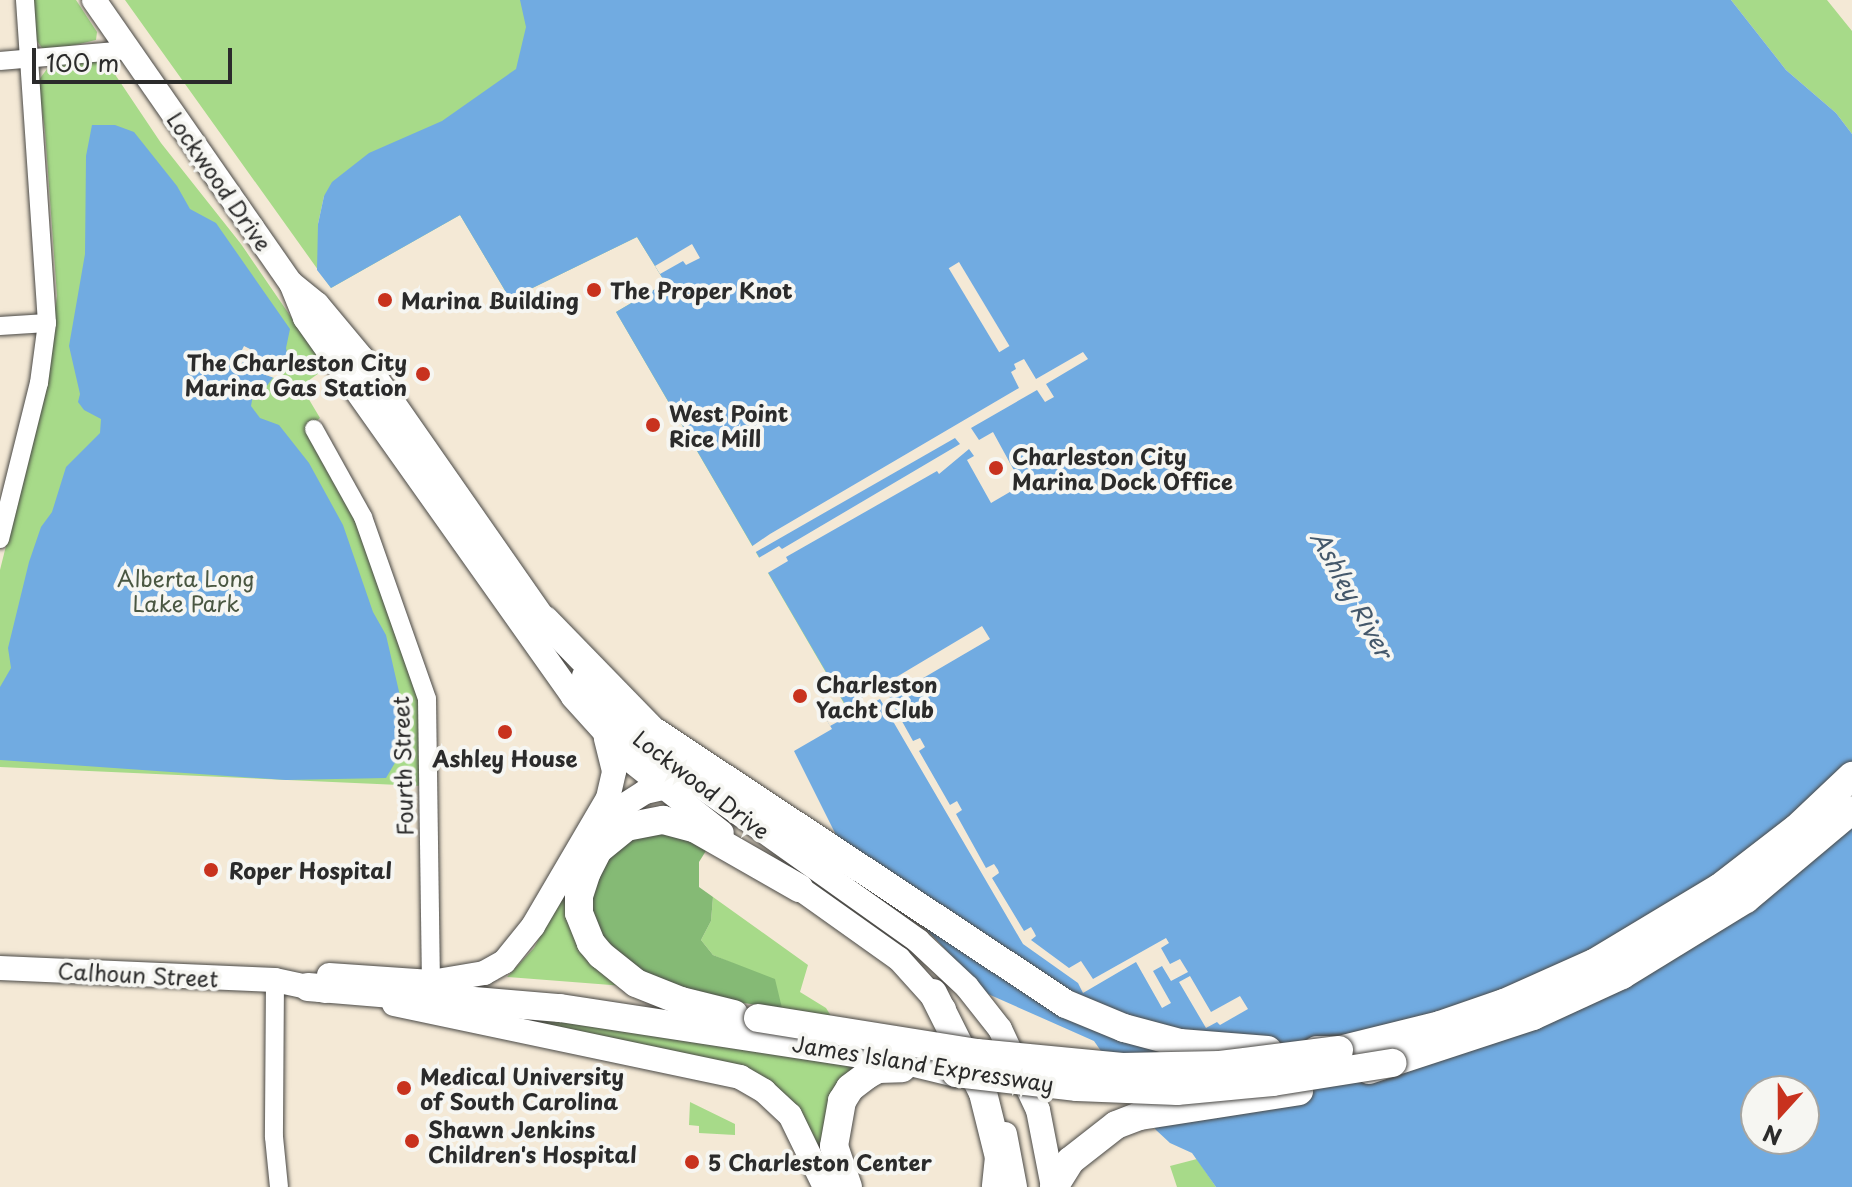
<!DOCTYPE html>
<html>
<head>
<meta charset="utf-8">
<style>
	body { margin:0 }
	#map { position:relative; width:1852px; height:1187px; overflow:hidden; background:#f4e9d6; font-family:"Playpen Sans",sans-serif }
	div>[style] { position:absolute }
	.green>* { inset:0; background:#a7da89 }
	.forest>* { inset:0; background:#85ba75 }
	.water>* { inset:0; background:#71abe1 }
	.pier>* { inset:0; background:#f4e9d6; transform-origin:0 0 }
	.roads { filter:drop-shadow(0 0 2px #494845) drop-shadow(0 0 2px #494845) }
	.minor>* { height:18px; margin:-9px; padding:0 9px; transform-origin:9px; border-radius:9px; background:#fff }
	.major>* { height:24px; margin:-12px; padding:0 12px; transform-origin:12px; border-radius:12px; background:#fff }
	.highway>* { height:28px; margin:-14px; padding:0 14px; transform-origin:14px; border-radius:14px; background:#fff }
	.bridges { filter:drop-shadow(0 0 2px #494845) drop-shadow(0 0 2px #494845) }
	.highway-bridge>* { height:28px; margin:-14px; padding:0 14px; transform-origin:14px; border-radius:14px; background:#fff }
	.dots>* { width:22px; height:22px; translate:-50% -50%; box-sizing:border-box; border:4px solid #f6f6f2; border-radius:50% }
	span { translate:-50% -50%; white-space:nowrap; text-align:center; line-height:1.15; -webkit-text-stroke:8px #f6f6f2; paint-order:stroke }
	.street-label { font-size:22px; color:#2b2b2b }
	.poi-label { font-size:22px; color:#2b2b2b; font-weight:700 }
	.left { translate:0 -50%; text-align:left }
	.right { translate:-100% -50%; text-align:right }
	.park-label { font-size:22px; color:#4a5742 }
	.water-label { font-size:24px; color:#44586b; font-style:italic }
	.north { position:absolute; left:1740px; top:1075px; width:80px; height:80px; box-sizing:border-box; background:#f6f6f2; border:2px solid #a5a5a2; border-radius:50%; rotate:201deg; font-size:22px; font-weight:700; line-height:32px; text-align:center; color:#2b2b2b }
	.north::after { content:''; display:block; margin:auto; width:28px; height:36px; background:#c8321e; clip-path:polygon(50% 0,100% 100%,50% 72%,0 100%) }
	.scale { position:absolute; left:32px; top:48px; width:200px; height:36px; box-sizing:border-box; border:4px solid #2b2b2b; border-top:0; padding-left:10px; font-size:24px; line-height:28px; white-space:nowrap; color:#2b2b2b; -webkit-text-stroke:6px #f6f6f2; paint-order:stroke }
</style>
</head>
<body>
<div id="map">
	<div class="green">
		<i style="clip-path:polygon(33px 0,76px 0,97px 32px,96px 40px,58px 49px,42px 48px,35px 38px)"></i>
		<i style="clip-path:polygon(125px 0,611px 0,645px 68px,324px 196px,318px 224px,613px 107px,846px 707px,616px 312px,662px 285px,663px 279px,637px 237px,510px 299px,460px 215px,331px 288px)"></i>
		<i style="clip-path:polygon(1731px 0,1827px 0,1852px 31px,1852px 134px,1836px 113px,1786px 70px)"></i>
		<i style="clip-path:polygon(106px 61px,161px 143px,241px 244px,326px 368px,301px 386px,320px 418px,308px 428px,344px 489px,418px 691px,422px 786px,0 767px,0 570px,44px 393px,57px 296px,45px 131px,38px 81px,47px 69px,58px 64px)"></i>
		<i style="clip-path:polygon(566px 888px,624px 986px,507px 977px,534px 948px)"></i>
		<i style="clip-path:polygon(713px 897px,808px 965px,800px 992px,826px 1008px,831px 1016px,782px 1008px,746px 969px,713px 955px,701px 940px,711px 921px)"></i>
		<i style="clip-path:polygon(469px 1009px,531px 1017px,862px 1065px,826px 1147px,818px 1149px,776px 1089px)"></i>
		<i style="clip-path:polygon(690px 1102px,735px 1124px,735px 1135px,699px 1133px,699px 1126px,689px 1125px)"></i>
		<i style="clip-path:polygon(1197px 1159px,1216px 1187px,1177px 1187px,1170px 1166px)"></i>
	</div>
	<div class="forest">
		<i style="clip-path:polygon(663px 828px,709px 846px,699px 862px,699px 887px,713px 897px,711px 921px,701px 940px,713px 955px,775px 979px,782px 1008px,720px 1000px,629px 969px,593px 929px,592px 881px,622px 842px)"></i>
	</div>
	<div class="water">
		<i style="clip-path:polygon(evenodd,520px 0,1731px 0,1786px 70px,1836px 113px,1852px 134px,1852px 1187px,1216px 1187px,1192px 1153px,1170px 1143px,1156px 1130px,1094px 1041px,988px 994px,836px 835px,794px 751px,832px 729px,826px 719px,846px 706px,616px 312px,662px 285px,663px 279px,637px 237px,510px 299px,460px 215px,331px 288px,317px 270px,318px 224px,324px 196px,332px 182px,369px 153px,442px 121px,516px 69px,526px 27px,520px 0,1756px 1091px,1804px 1091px,1804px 1139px,1756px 1139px,1756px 1091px)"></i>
		<i style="clip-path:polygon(92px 125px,115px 125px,134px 132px,177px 186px,190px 209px,216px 223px,290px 329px,286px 348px,288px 357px,266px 387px,253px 395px,251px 406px,260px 418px,279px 425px,309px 463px,343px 525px,373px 612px,386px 635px,400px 696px,399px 756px,386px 778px,286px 780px,0 760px,0 687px,11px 668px,8px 648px,29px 562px,41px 527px,52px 512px,66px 467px,100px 433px,101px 419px,84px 410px,78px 402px,80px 394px,69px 346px,85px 254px,86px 156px)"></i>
	</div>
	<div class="pier">
		<i style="clip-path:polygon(692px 244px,700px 258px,686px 265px,683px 261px,660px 274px,655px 266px)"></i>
		<i style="left:959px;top:262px;width:98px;height:12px;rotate:59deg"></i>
		<i style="clip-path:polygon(244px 346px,250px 349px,245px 358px,268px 365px,267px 368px,280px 375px,277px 379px,252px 370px,254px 366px,244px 360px,238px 370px,233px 368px)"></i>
		<i style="clip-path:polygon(1083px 352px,1088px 359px,1046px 384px,1054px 397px,1045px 402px,1037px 390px,971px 428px,979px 440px,993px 432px,1022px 485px,991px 503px,967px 460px,974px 456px,969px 449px,939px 474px,937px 471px,786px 557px,788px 561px,766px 574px,757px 559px,779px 546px,782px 549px,960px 444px,955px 438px,754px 553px,751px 547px,770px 534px,1019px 388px,1011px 372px,1016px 369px,1014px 364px,1024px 359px,1036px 379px)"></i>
		<i style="clip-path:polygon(982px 626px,990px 639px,889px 698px,913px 741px,920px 738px,925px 747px,919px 751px,950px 805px,957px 801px,962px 810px,956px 814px,986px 868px,994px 864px,998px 870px,999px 873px,992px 878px,1024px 931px,1031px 927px,1034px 932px,1036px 936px,1031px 940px,1069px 968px,1081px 961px,1093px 979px,1166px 938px,1169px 943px,1161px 948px,1170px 964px,1180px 959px,1188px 972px,1171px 981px,1162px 966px,1153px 971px,1171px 1003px,1162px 1008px,1136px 962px,1083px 993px,1078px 983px,1023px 944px,880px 699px,830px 726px,826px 719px)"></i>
		<i style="clip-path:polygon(1190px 976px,1211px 1012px,1240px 996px,1248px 1009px,1220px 1025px,1217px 1022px,1206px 1028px,1179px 982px)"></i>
	</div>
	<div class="roads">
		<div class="minor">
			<i style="left:0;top:61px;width:128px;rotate:-4.9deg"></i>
			<i style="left:0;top:326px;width:47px;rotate:-3.7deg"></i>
			<i style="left:314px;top:429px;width:101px;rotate:60.9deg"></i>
			<i style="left:363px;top:517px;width:193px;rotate:70.6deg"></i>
			<i style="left:427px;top:699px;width:283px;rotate:89.2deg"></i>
			<i style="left:0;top:539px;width:161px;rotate:-76deg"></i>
			<i style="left:39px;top:383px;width:61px;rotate:-82.4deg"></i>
			<i style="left:47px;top:323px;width:324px;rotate:-93.9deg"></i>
			<i style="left:275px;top:980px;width:157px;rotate:90.4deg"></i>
			<i style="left:274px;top:1137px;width:50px;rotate:84.3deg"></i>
		</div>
		<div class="major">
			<i style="left:94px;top:0;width:345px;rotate:55.2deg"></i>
			<i style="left:556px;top:636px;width:339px;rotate:-124.9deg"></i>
			<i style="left:362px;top:358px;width:70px;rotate:-129.8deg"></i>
			<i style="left:317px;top:304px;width:33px;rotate:-141deg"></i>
			<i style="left:291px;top:283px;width:38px;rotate:68deg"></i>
			<i style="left:305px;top:318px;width:464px;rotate:54.7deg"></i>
			<i style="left:573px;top:697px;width:85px;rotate:47.9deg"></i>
			<i style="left:630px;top:760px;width:117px;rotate:38.4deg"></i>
			<i style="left:584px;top:676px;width:101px;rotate:48.2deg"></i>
			<i style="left:651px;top:751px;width:328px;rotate:35.4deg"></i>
			<i style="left:918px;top:941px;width:67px;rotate:43.2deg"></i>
			<i style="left:967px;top:987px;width:53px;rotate:51.8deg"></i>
			<i style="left:1000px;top:1029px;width:89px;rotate:64.9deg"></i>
			<i style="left:1038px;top:1110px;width:78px;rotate:79deg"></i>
			<i style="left:598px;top:822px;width:56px;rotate:-32.6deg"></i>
			<i style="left:645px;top:792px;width:28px;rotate:-13deg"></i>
			<i style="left:785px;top:878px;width:140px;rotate:35.4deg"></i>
			<i style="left:899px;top:959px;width:67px;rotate:48deg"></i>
			<i style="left:0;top:968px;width:275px;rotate:2.5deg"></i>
			<i style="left:275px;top:980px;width:52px;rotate:12.2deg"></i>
			<i style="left:329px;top:975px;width:102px;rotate:3.9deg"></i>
			<i style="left:431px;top:982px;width:54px;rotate:-9.6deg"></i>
			<i style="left:484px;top:973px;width:23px;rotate:-29deg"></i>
			<i style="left:504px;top:962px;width:46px;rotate:-51.1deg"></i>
			<i style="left:533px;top:926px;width:148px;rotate:-59.6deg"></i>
			<i style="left:608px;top:798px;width:28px;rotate:-77deg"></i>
			<i style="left:614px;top:771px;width:34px;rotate:-104deg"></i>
			<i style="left:394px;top:1004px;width:354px;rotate:11.9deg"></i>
			<i style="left:740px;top:1077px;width:28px;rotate:30deg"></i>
			<i style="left:764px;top:1091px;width:35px;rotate:43deg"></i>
			<i style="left:790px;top:1115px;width:80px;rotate:64.1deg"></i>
			<i style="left:1005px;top:1134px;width:54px;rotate:79.3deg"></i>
		</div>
		<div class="highway">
			<i style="left:545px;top:620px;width:153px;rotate:45.8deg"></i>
			<i style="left:652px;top:730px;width:496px;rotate:33.5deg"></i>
			<i style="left:1066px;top:1004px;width:63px;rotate:22.5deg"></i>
			<i style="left:1124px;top:1028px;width:58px;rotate:15deg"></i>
			<i style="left:1180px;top:1043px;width:88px;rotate:4.5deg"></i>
			<i style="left:308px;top:987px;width:253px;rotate:4.8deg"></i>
			<i style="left:560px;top:1008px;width:350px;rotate:8.7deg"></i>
			<i style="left:906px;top:1061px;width:51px;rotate:13.5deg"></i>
			<i style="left:933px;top:993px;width:112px;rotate:63.4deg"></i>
			<i style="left:983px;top:1093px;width:66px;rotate:76deg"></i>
			<i style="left:999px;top:1157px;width:30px;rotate:96deg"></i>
			<i style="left:734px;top:1014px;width:55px;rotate:-166.2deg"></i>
			<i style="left:681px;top:1001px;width:48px;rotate:-158.2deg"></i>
			<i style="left:636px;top:983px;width:45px;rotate:-141.3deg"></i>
			<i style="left:601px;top:955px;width:16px;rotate:-130deg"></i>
			<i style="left:591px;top:943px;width:32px;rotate:-112deg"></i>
			<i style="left:579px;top:913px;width:17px;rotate:-90deg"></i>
			<i style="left:579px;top:896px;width:25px;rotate:-72deg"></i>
			<i style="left:587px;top:872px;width:25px;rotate:-63deg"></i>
			<i style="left:598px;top:850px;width:36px;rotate:-39deg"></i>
			<i style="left:626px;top:827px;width:38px;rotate:-11deg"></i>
			<i style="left:663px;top:820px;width:34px;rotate:15deg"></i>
			<i style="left:696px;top:829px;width:119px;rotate:29.8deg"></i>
			<i style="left:1317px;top:1050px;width:22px"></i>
			<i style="left:1339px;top:1050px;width:104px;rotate:-13.9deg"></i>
			<i style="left:1440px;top:1025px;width:68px;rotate:-19deg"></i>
			<i style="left:1504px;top:1003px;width:98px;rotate:-24deg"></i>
			<i style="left:1594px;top:963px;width:146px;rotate:-31deg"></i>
			<i style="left:1719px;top:888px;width:98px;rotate:-37.6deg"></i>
			<i style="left:1797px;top:828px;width:76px;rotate:-43.4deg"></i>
			<i style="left:1369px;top:1070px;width:173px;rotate:-18.2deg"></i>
			<i style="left:1533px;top:1016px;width:98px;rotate:-24.7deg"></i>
			<i style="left:1622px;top:975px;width:145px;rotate:-31.5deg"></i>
			<i style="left:1746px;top:899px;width:138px;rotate:-40deg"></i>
			<i style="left:848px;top:1187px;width:43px;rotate:-108.9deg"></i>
			<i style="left:834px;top:1146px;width:46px;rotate:-79.9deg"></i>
			<i style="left:842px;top:1101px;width:15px;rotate:-58deg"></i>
			<i style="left:850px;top:1088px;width:21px;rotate:-37deg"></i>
			<i style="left:867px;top:1075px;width:13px;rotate:-29deg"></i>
			<i style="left:878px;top:1069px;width:24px;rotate:-2deg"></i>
			<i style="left:1054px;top:1187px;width:31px;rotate:-58deg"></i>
			<i style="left:1070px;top:1161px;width:58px;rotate:-38deg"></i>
			<i style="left:1116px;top:1125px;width:26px;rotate:-21deg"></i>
			<i style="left:1140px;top:1116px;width:161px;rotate:-8.9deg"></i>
		</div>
	</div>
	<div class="bridges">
		<div class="highway-bridge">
			<i style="left:758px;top:1018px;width:222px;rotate:9.1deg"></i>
			<i style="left:977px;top:1053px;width:146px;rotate:5.5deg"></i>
			<i style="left:1122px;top:1067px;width:98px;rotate:-1.2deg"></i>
			<i style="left:1220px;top:1065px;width:120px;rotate:-7.2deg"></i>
			<i style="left:956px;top:1073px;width:122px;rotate:6.6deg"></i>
			<i style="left:1077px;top:1087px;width:100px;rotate:2.3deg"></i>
			<i style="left:1177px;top:1091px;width:96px;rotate:-5.4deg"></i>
			<i style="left:1273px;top:1082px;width:121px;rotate:-9.1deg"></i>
		</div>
	</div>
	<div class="dots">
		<i style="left:594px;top:290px;background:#c8321e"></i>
		<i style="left:385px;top:300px;background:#c8321e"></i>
		<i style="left:423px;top:374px;background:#c8321e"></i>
		<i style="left:653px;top:425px;background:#c8321e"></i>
		<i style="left:996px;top:468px;background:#c8321e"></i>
		<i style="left:800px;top:696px;background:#c8321e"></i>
		<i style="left:505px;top:732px;background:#c8321e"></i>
		<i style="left:211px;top:870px;background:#c8321e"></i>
		<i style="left:404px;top:1088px;background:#c8321e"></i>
		<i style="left:412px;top:1141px;background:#c8321e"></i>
		<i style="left:692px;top:1162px;background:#c8321e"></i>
	</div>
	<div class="street-label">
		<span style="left:220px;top:181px;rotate:55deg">Lockwood Drive</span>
		<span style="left:402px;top:766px;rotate:-92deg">Fourth Street</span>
		<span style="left:702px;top:784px;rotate:37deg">Lockwood Drive</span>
		<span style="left:138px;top:974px;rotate:3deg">Calhoun Street</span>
		<span style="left:923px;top:1063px;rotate:9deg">James Island Expressway</span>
	</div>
	<div class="poi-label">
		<span class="left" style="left:610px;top:290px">The Proper Knot</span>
		<span class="left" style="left:401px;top:300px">Marina Building</span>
		<span class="right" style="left:407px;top:374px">The Charleston City<br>Marina Gas Station</span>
		<span class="left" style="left:669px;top:425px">West Point<br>Rice Mill</span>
		<span class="left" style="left:1012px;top:468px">Charleston City<br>Marina Dock Office</span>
		<span class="left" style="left:816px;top:696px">Charleston<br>Yacht Club</span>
		<span style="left:505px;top:758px">Ashley House</span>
		<span class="left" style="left:229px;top:870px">Roper Hospital</span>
		<span class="left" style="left:420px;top:1088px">Medical University<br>of South Carolina</span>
		<span class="left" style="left:428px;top:1141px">Shawn Jenkins<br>Children's Hospital</span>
		<span class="left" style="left:708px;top:1162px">5 Charleston Center</span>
	</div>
	<div class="park-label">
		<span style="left:186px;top:590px">Alberta Long<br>Lake Park</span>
	</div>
	<div class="water-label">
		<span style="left:1352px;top:594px;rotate:61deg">Ashley River</span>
	</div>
	<div class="north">N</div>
	<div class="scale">100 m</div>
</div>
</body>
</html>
